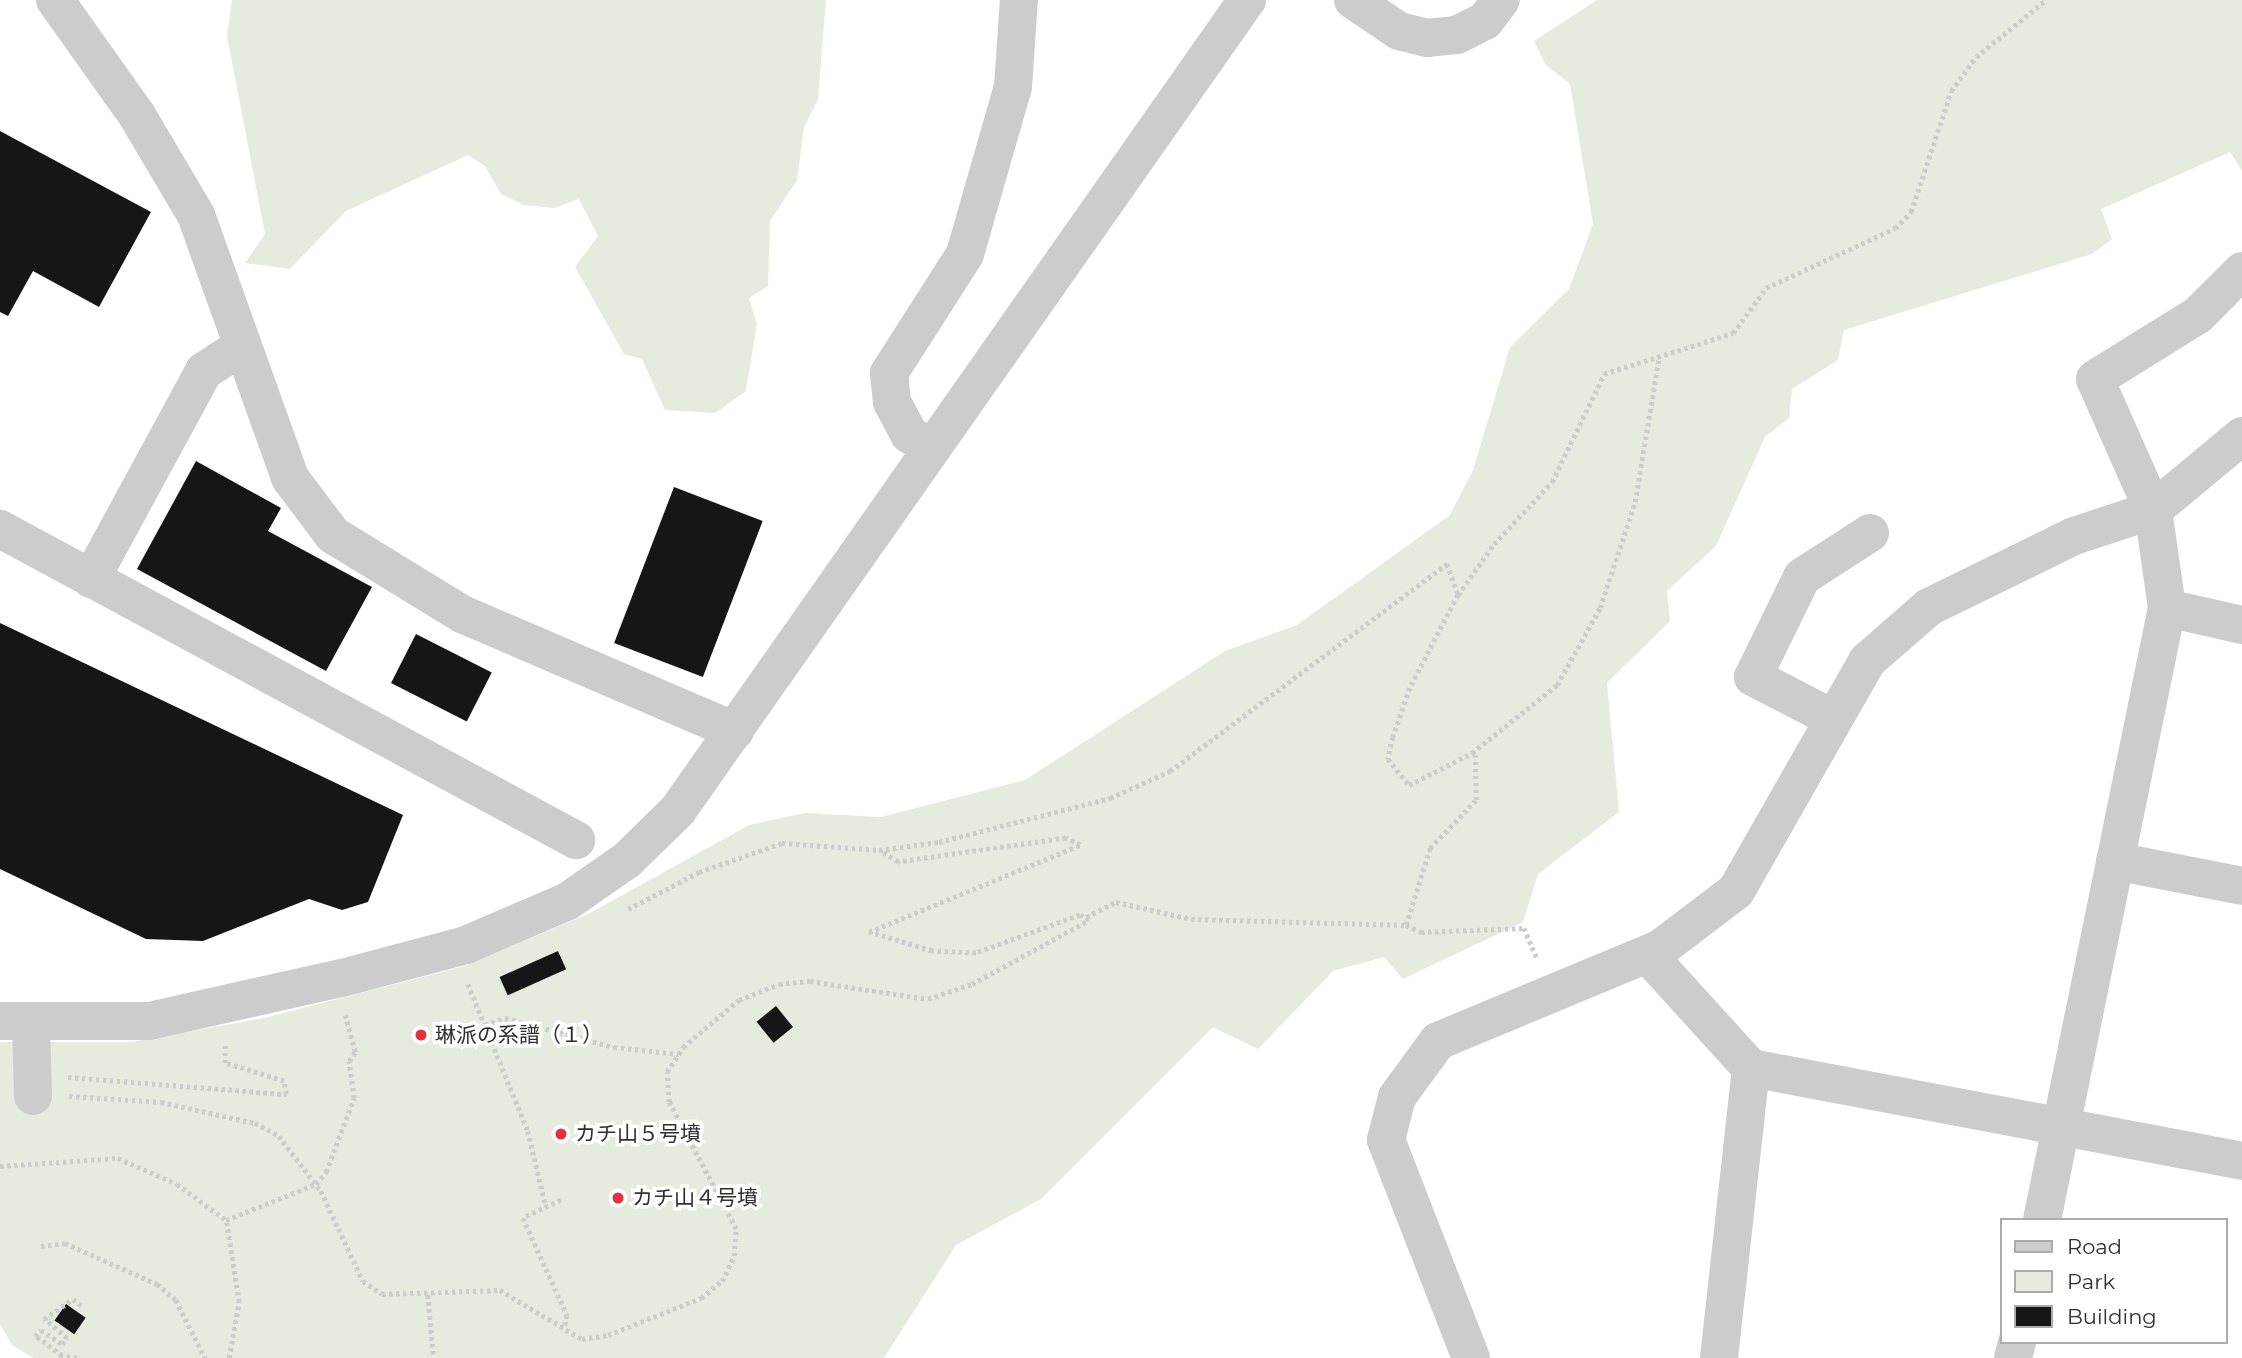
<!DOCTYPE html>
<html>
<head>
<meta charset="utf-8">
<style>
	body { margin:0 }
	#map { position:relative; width:2242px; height:1358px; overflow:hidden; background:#fff; font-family:Montserrat,"Noto Sans JP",sans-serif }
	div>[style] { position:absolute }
	.green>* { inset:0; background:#e5ecdd }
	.building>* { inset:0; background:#161616; transform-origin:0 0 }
	.path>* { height:4.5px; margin-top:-2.25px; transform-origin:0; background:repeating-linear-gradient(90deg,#ccc 0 3.5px,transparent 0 7px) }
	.minor>* { height:38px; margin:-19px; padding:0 19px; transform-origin:19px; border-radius:19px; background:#ccc }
	.dots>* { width:19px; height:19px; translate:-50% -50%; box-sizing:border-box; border:4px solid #fff; border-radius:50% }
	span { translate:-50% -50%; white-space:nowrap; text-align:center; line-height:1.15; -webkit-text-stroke:7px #fff; paint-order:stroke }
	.poi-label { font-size:21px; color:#2f2f2f }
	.left { translate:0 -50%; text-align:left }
	.legend { position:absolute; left:2000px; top:1218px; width:228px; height:126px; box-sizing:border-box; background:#fff; border:2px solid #acacac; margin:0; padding:9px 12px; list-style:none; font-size:21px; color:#2f2f2f }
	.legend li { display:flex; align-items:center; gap:14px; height:35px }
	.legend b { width:35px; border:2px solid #acacac }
</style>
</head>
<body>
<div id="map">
	<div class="green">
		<i style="clip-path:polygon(232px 0,826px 0,818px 99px,804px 128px,797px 180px,770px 221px,768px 286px,749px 298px,757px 324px,746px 391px,715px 413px,665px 410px,642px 359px,624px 354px,575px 267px,598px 236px,579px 199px,554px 208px,524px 205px,501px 194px,485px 166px,468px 155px,346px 211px,290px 269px,245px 263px,265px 234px,227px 36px)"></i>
		<i style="clip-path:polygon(1597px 0,2242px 0,2242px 171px,2230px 152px,2101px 209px,2112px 239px,2092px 254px,1844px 330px,1838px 360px,1792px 389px,1789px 418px,1765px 437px,1716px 546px,1667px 591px,1670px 621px,1607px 683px,1619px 812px,1538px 874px,1523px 922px,1403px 979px,1384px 957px,1333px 971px,1258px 1049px,1213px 1027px,1041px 1199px,956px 1245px,884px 1358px,33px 1358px,12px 1345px,0 1324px,0 1042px,130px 1042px,264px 1018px,465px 966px,590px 913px,749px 825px,805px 813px,881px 817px,1025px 780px,1225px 651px,1297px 625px,1450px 515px,1473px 470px,1510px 347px,1569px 289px,1593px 224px,1570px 84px,1545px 64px,1534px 41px)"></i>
	</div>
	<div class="building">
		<i style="clip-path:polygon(0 131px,151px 212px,99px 307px,33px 271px,8px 316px,0 312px)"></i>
		<i style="clip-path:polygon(196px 461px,281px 508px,268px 531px,372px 587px,326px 671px,137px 569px)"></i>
		<i style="left:674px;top:487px;width:95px;height:167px;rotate:21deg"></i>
		<i style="clip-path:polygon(0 623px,403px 815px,368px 902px,342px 910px,309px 899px,203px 941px,146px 939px,0 869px)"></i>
		<i style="left:416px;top:634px;width:85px;height:55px;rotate:27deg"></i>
		<i style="left:558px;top:951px;width:20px;height:64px;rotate:66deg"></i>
		<i style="left:776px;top:1006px;width:27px;height:25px;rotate:51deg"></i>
		<i style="left:66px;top:1304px;width:24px;height:20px;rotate:35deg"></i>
	</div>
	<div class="path">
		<i style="left:1458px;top:595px;width:105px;rotate:117.3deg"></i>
		<i style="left:1410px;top:688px;width:52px;rotate:109.1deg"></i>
		<i style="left:1393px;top:737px;width:23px;rotate:103deg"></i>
		<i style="left:1388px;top:759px;width:33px;rotate:51deg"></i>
		<i style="left:1409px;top:785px;width:71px;rotate:-26.9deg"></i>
		<i style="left:1472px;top:753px;width:109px;rotate:-38.7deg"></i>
		<i style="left:1557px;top:685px;width:88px;rotate:-60.8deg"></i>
		<i style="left:1600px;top:608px;width:112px;rotate:-71.7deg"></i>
		<i style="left:1635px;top:502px;width:147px;rotate:-80.6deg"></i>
		<i style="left:628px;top:909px;width:80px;rotate:-27.5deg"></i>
		<i style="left:699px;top:872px;width:88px;rotate:-19.3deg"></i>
		<i style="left:782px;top:843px;width:97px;rotate:4.1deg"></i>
		<i style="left:879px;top:850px;width:61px;rotate:-7.6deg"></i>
		<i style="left:939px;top:842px;width:177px;rotate:-14.4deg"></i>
		<i style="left:1110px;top:798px;width:66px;rotate:-24.2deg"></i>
		<i style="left:1170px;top:771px;width:346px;rotate:-36.8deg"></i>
		<i style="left:1447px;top:564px;width:33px;rotate:70deg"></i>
		<i style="left:1458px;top:595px;width:62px;rotate:-54.8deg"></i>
		<i style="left:1494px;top:544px;width:85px;rotate:-46.9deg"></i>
		<i style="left:1552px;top:482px;width:120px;rotate:-64.3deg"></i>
		<i style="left:1604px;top:374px;width:135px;rotate:-17.6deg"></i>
		<i style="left:1733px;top:333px;width:56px;rotate:-53.7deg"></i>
		<i style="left:1766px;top:288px;width:142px;rotate:-24.9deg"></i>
		<i style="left:1895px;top:228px;width:23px;rotate:-45deg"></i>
		<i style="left:1911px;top:212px;width:127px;rotate:-71.7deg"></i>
		<i style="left:1951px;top:91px;width:42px;rotate:-53.7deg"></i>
		<i style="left:1976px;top:57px;width:90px;rotate:-39.2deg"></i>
		<i style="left:1086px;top:917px;width:34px;rotate:-27deg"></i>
		<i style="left:1116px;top:902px;width:77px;rotate:12.8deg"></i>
		<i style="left:1191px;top:919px;width:215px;rotate:1.6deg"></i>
		<i style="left:1406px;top:925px;width:81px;rotate:-72.7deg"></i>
		<i style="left:1430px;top:848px;width:66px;rotate:-46.2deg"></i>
		<i style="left:1476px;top:800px;width:49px;rotate:-91.2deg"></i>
		<i style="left:1406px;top:925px;width:17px;rotate:25deg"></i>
		<i style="left:1421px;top:932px;width:103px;rotate:-2.2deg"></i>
		<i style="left:1524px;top:928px;width:34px;rotate:67deg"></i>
		<i style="left:468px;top:984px;width:159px;rotate:67.8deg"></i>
		<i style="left:528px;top:1131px;width:78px;rotate:76.7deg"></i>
		<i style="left:485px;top:1025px;width:21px;rotate:-19deg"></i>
		<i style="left:505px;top:1018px;width:113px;rotate:14.9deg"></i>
		<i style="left:614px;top:1047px;width:65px;rotate:6.1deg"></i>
		<i style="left:68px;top:1077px;width:219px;rotate:4.5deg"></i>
		<i style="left:286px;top:1094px;width:13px;rotate:-99deg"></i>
		<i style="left:284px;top:1081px;width:62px;rotate:-163deg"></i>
		<i style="left:225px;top:1063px;width:20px;rotate:-90deg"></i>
		<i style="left:69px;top:1096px;width:92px;rotate:3.7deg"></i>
		<i style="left:161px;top:1102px;width:96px;rotate:12.6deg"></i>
		<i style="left:255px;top:1123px;width:27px;rotate:28deg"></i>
		<i style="left:279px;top:1136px;width:69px;rotate:52.6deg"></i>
		<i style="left:321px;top:1191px;width:99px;rotate:65deg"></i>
		<i style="left:363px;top:1281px;width:23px;rotate:34deg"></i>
		<i style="left:382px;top:1294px;width:118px;rotate:-1.9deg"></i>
		<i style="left:500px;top:1290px;width:96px;rotate:30.9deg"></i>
		<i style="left:582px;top:1339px;width:26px;rotate:-9deg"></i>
		<i style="left:608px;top:1335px;width:100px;rotate:-21.7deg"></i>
		<i style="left:701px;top:1298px;width:27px;rotate:-39deg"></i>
		<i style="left:722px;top:1281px;width:28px;rotate:-64deg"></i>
		<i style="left:734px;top:1256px;width:27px;rotate:-86deg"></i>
		<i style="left:736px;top:1229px;width:144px;rotate:-117.8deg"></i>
		<i style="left:669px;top:1102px;width:30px;rotate:-94deg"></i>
		<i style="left:667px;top:1072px;width:30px;rotate:-57deg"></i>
		<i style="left:683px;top:1047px;width:73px;rotate:-40deg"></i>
		<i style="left:739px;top:1000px;width:43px;rotate:-21.8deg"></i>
		<i style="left:779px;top:984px;width:31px;rotate:-6deg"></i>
		<i style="left:810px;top:981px;width:119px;rotate:8.7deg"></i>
		<i style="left:928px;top:999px;width:46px;rotate:-18.8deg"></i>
		<i style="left:972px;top:984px;width:133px;rotate:-28.7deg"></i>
		<i style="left:1089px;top:920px;width:10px;rotate:-151deg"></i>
		<i style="left:1080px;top:915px;width:111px;rotate:159.9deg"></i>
		<i style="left:976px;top:953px;width:44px;rotate:-177.4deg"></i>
		<i style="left:932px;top:951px;width:66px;rotate:-163.2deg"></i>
		<i style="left:869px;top:932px;width:228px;rotate:-22.4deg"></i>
		<i style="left:1080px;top:845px;width:16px;rotate:-153deg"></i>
		<i style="left:1066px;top:838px;width:170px;rotate:171.9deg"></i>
		<i style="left:898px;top:862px;width:22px;rotate:-148deg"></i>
		<i style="left:0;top:1166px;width:118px;rotate:-3.9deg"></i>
		<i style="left:118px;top:1158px;width:64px;rotate:23.8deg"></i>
		<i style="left:177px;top:1184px;width:61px;rotate:36.3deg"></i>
		<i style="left:561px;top:1200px;width:42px;rotate:154.7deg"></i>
		<i style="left:523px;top:1218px;width:107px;rotate:65.6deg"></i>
		<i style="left:567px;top:1315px;width:11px;rotate:100deg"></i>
		<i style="left:41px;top:1246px;width:24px;rotate:-7deg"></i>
		<i style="left:65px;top:1243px;width:101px;rotate:24deg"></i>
		<i style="left:157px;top:1284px;width:25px;rotate:40deg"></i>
		<i style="left:176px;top:1300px;width:65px;rotate:63.4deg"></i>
		<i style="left:428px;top:1295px;width:63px;rotate:84.6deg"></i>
		<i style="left:77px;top:1358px;width:15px;rotate:-172deg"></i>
		<i style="left:62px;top:1356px;width:34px;rotate:-143deg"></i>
		<i style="left:35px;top:1336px;width:8px;rotate:-45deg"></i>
		<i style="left:41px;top:1330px;width:25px;rotate:34deg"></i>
		<i style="left:62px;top:1344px;width:8px;rotate:-50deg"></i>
		<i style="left:67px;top:1338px;width:30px;rotate:-140deg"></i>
		<i style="left:44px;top:1319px;width:35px;rotate:-35deg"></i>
		<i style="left:73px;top:1299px;width:14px;rotate:36deg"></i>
		<i style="left:229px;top:1358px;width:57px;rotate:-79.9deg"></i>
		<i style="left:239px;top:1302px;width:83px;rotate:-99deg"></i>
		<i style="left:226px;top:1220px;width:97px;rotate:-21.8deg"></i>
		<i style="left:316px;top:1184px;width:16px;rotate:-50deg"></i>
		<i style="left:326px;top:1172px;width:79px;rotate:-69.3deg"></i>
		<i style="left:354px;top:1098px;width:37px;rotate:-98deg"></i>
		<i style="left:349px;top:1061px;width:11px;rotate:-56deg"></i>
		<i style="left:355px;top:1052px;width:38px;rotate:-105deg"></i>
	</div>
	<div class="minor">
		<i style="left:55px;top:0;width:143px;rotate:54.6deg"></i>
		<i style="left:138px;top:117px;width:114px;rotate:59.4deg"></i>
		<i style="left:196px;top:215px;width:279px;rotate:70.3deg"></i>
		<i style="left:290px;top:478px;width:71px;rotate:53deg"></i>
		<i style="left:333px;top:535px;width:151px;rotate:31.5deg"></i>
		<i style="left:462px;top:614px;width:297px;rotate:23.2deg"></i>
		<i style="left:1353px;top:0;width:55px;rotate:34deg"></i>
		<i style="left:1399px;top:31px;width:29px;rotate:14deg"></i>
		<i style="left:1427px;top:38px;width:30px;rotate:-6deg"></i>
		<i style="left:1457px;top:35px;width:31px;rotate:-27deg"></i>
		<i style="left:1485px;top:21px;width:26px;rotate:-53deg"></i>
		<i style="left:931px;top:448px;width:26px;rotate:-148deg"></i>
		<i style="left:909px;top:434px;width:36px;rotate:-118deg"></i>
		<i style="left:892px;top:402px;width:29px;rotate:-96deg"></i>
		<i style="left:889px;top:373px;width:141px;rotate:-57.4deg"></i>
		<i style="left:965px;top:254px;width:174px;rotate:-74deg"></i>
		<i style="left:1013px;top:87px;width:87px;rotate:-86.1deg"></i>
		<i style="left:0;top:529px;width:655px;rotate:28.37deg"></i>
		<i style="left:91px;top:579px;width:237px;rotate:-61.5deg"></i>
		<i style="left:204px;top:371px;width:45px;rotate:-33.3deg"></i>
		<i style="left:2167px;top:608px;width:77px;rotate:12.8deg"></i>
		<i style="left:1832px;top:718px;width:89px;rotate:-152.6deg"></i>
		<i style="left:1753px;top:677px;width:111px;rotate:-63.9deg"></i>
		<i style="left:1802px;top:577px;width:81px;rotate:-32.9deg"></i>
		<i style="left:2115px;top:861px;width:129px;rotate:11.1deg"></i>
		<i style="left:1648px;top:955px;width:153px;rotate:47.7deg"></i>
		<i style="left:1751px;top:1068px;width:292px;rotate:96.3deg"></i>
		<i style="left:0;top:1021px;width:149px"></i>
		<i style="left:149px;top:1021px;width:198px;rotate:-12.6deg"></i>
		<i style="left:342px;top:978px;width:128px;rotate:-14.9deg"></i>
		<i style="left:466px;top:945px;width:111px;rotate:-23.3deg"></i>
		<i style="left:568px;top:901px;width:72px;rotate:-34.8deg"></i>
		<i style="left:627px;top:860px;width:71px;rotate:-44.4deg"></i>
		<i style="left:678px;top:810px;width:990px;rotate:-54.91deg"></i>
		<i style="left:31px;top:1024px;width:72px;rotate:88.4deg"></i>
		<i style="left:1751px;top:1068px;width:500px;rotate:10.7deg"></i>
		<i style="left:2042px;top:1220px;width:625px;rotate:-78.46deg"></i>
		<i style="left:2167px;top:608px;width:99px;rotate:-98.1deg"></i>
		<i style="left:2153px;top:510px;width:143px;rotate:-113.9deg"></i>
		<i style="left:2095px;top:379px;width:121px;rotate:-31.9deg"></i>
		<i style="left:2198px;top:315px;width:62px;rotate:-45deg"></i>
		<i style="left:1471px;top:1358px;width:234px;rotate:-111.3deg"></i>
		<i style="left:1386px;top:1140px;width:44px;rotate:-75.7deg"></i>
		<i style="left:1397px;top:1097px;width:69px;rotate:-53.8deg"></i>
		<i style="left:1438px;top:1041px;width:242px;rotate:-22.6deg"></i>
		<i style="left:1661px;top:948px;width:94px;rotate:-37.2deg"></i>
		<i style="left:1736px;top:891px;width:265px;rotate:-60.3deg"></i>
		<i style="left:1867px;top:661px;width:82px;rotate:-41.1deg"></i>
		<i style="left:1929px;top:607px;width:161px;rotate:-26.1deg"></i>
		<i style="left:2074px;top:536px;width:83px;rotate:-18.2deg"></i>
		<i style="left:2153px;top:510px;width:116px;rotate:-39.7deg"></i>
		<i style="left:2013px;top:1358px;width:16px;rotate:-76deg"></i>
	</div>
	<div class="dots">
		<i style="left:421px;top:1035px;background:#e7303f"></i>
		<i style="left:561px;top:1134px;background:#e7303f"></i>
		<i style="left:618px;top:1198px;background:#e7303f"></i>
	</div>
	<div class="poi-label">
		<span class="left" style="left:435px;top:1035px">琳派の系譜（１）</span>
		<span class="left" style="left:575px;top:1134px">カチ山５号墳</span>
		<span class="left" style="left:632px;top:1198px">カチ山４号墳</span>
	</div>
	<ul class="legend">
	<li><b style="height:9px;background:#ccc"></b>Road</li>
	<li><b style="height:19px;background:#e5ecdd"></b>Park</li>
	<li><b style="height:19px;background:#161616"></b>Building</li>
	</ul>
</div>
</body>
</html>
